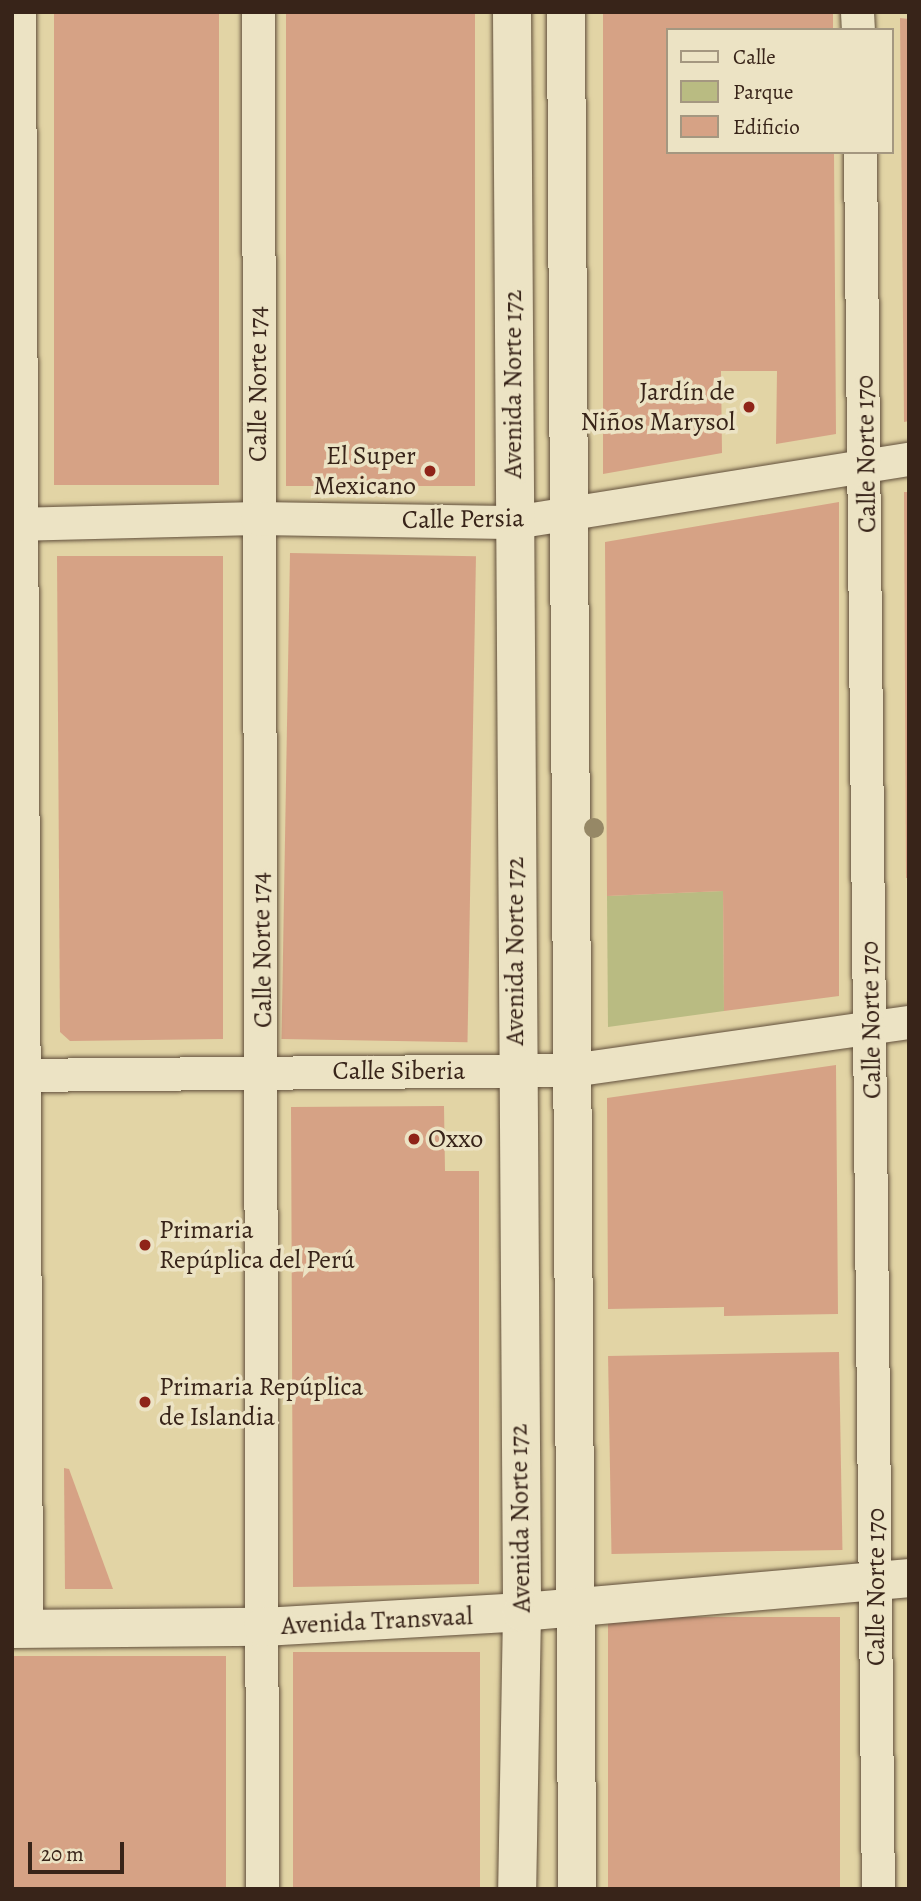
<!DOCTYPE html>
<html>
<head>
<meta charset="utf-8">
<style>
	body { margin:0 }
	#map { position:relative; width:921px; height:1901px; overflow:hidden; background:#e2d4a5; font-family:Alegreya,serif }
	div>[style] { position:absolute }
	.green>* { inset:0; background:#b9bb82 }
	.building>* { inset:0; background:#d6a285; transform-origin:0 0 }
	.roads { filter:drop-shadow(0 0 2px #62503c) drop-shadow(0 0 2px #62503c) }
	.minor>* { height:33px; margin:-16.5px; padding:0 16.5px; transform-origin:16.5px; border-radius:16.5px; background:#ece3c4 }
	.tertiary>* { height:38px; margin:-19px; padding:0 19px; transform-origin:19px; border-radius:19px; background:#ece3c4 }
	.trees>* { width:20px; height:20px; margin:-10px; border-radius:50%; background:#968866 }
	.dots>* { width:19px; height:19px; translate:-50% -50%; box-sizing:border-box; border:4px solid #ece3c4; border-radius:50% }
	span { translate:-50% -50%; white-space:nowrap; text-align:center; line-height:1.15; -webkit-text-stroke:7px #ece3c4; paint-order:stroke }
	.street-label { font-size:26px; color:#382419 }
	.poi-label { font-size:26px; color:#382419 }
	.right { translate:-100% -50%; text-align:right }
	.left { translate:0 -50%; text-align:left }
	.frame { position:absolute; inset:0; border:14px solid #382419; pointer-events:none }
	.legend { position:absolute; left:666px; top:28px; width:228px; height:126px; box-sizing:border-box; background:#ece3c4; border:2px solid #a49780; margin:0; padding:9px 12px; list-style:none; font-size:21px; color:#382419 }
	.legend li { display:flex; align-items:center; gap:14px; height:35px }
	.legend b { width:35px; border:2px solid #a49780 }
	.scale { position:absolute; left:28px; top:1842px; width:96px; height:32px; box-sizing:border-box; border:4px solid #382419; border-top:0; padding-left:9px; font-size:21px; line-height:24px; white-space:nowrap; color:#382419; -webkit-text-stroke:5px #ece3c4; paint-order:stroke }
</style>
</head>
<body>
<div id="map">
	<div class="green">
		<i style="clip-path:polygon(723px 891px,724px 1011px,608px 1027px,607px 896px)"></i>
	</div>
	<div class="building">
		<i style="left:54px;top:12px;width:165px;height:473px"></i>
		<i style="left:286px;top:12px;width:189px;height:474px"></i>
		<i style="clip-path:polygon(603px 12px,833px 14px,833px 30px,667px 30px,667px 152px,834px 152px,836px 434px,776px 444px,777px 371px,721px 371px,722px 453px,603px 474px)"></i>
		<i style="clip-path:polygon(900px 18px,909px 19px,909px 421px,904px 422px)"></i>
		<i style="clip-path:polygon(904px 492px,909px 492px,909px 878px,906px 878px)"></i>
		<i style="clip-path:polygon(839px 502px,839px 996px,724px 1011px,723px 891px,607px 896px,605px 542px)"></i>
		<i style="left:290px;top:553px;width:186px;height:486px;rotate:1deg"></i>
		<i style="clip-path:polygon(57px 556px,223px 556px,223px 1039px,70px 1041px,60px 1032px)"></i>
		<i style="clip-path:polygon(836px 1065px,838px 1314px,724px 1316px,724px 1307px,608px 1309px,607px 1098px)"></i>
		<i style="clip-path:polygon(444px 1106px,445px 1171px,479px 1171px,479px 1584px,293px 1587px,291px 1107px)"></i>
		<i style="left:839px;top:1352px;width:198px;height:231px;rotate:89deg"></i>
		<i style="clip-path:polygon(64px 1468px,69px 1469px,113px 1589px,65px 1589px)"></i>
		<i style="left:840px;top:1617px;width:272px;height:232px;rotate:90deg"></i>
		<i style="left:480px;top:1652px;width:237px;height:187px;rotate:90deg"></i>
		<i style="left:226px;top:1656px;width:233px;height:214px;rotate:90deg"></i>
	</div>
	<div class="roads">
		<div class="minor">
			<i style="left:19px;top:12px;width:1616px;rotate:89.75deg"></i>
			<i style="left:258px;top:12px;width:1877px;rotate:89.88deg"></i>
			<i style="left:857px;top:12px;width:18px;rotate:87deg"></i>
			<i style="left:860px;top:152px;width:1737px;rotate:89.41deg"></i>
			<i style="left:12px;top:524px;width:245px;rotate:-1.4deg"></i>
			<i style="left:257px;top:518px;width:257px;rotate:0.9deg"></i>
			<i style="left:514px;top:522px;width:400px;rotate:-9.1deg"></i>
			<i style="left:12px;top:1075px;width:559px;rotate:-0.51deg"></i>
			<i style="left:571px;top:1070px;width:341px;rotate:-8.1deg"></i>
		</div>
		<div class="tertiary">
			<i style="left:512px;top:12px;width:1600px;rotate:89.64deg"></i>
			<i style="left:522px;top:1612px;width:277px;rotate:91deg"></i>
			<i style="left:566px;top:12px;width:1877px;rotate:89.66deg"></i>
			<i style="left:12px;top:1629px;width:251px;rotate:-0.5deg"></i>
			<i style="left:263px;top:1627px;width:259px;rotate:-3.3deg"></i>
			<i style="left:522px;top:1612px;width:388px;rotate:-5deg"></i>
		</div>
	</div>
	<div class="trees">
		<i style="left:594px;top:828px"></i>
	</div>
	<div class="dots">
		<i style="left:749px;top:407px;background:#8f2418"></i>
		<i style="left:430px;top:471px;background:#8f2418"></i>
		<i style="left:414px;top:1139px;background:#8f2418"></i>
		<i style="left:145px;top:1245px;background:#8f2418"></i>
		<i style="left:145px;top:1402px;background:#8f2418"></i>
	</div>
	<div class="street-label">
		<span style="left:258px;top:384px;rotate:-90deg">Calle Norte 174</span>
		<span style="left:513px;top:384px;rotate:-90deg">Avenida Norte 172</span>
		<span style="left:866px;top:454px;rotate:-91deg">Calle Norte 170</span>
		<span style="left:463px;top:519px;rotate:-1deg">Calle Persia</span>
		<span style="left:262px;top:950px;rotate:-91deg">Calle Norte 174</span>
		<span style="left:515px;top:951px;rotate:-90deg">Avenida Norte 172</span>
		<span style="left:871px;top:1020px;rotate:-91deg">Calle Norte 170</span>
		<span style="left:399px;top:1071px">Calle Siberia</span>
		<span style="left:520px;top:1518px;rotate:-91deg">Avenida Norte 172</span>
		<span style="left:876px;top:1587px;rotate:-90deg">Calle Norte 170</span>
		<span style="left:377px;top:1621px;rotate:-3deg">Avenida Transvaal</span>
	</div>
	<div class="poi-label">
		<span class="right" style="left:735px;top:407px">Jardín de<br>Niños Marysol</span>
		<span class="right" style="left:416px;top:471px">El Super<br>Mexicano</span>
		<span class="left" style="left:428px;top:1139px">Oxxo</span>
		<span class="left" style="left:159px;top:1245px">Primaria<br>Repúplica del Perú</span>
		<span class="left" style="left:159px;top:1402px">Primaria Repúplica<br>de Islandia</span>
	</div>
	<div class="frame"></div>
	<ul class="legend">
	<li><b style="height:9px;background:#ece3c4"></b>Calle</li>
	<li><b style="height:19px;background:#b9bb82"></b>Parque</li>
	<li><b style="height:19px;background:#d6a285"></b>Edificio</li>
	</ul>
	<div class="scale">20 m</div>
</div>
</body>
</html>
